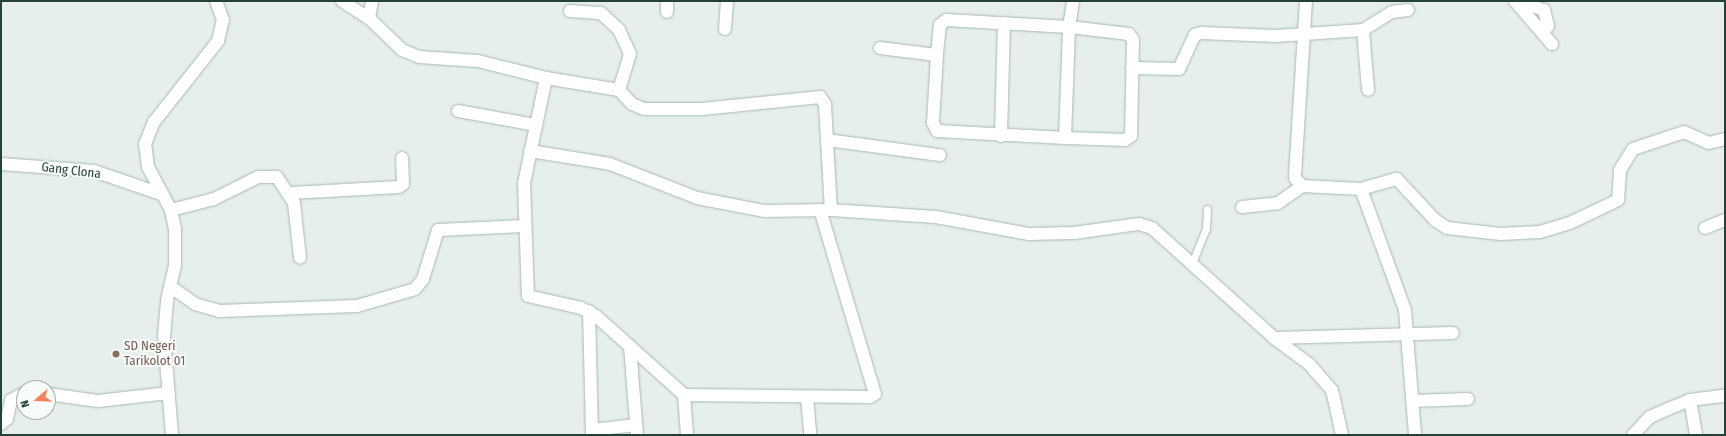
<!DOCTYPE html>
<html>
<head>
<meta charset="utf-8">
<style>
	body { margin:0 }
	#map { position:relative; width:1726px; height:436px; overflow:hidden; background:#e6efeb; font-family:"Fira Sans Condensed",sans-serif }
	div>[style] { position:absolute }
	.roads { filter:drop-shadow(0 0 1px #a8b8b2) drop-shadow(0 0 1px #a8b8b2) }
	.service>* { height:7px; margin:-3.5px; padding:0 3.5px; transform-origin:3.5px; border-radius:3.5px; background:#fff }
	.minor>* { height:12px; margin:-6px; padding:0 6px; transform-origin:6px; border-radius:6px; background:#fff }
	.tertiary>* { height:12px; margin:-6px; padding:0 6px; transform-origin:6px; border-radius:6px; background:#fff }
	.dots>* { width:11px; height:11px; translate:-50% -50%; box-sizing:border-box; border:2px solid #f7fbf9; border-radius:50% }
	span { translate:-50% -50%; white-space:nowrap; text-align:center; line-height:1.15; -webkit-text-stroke:4px #f7fbf9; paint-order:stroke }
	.street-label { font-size:13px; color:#24423a }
	.education-label { font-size:13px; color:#785e54 }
	.left { translate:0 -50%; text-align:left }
	.frame { position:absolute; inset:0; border:2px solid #24423a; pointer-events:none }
	.north { position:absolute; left:16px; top:380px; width:40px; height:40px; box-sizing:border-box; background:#f7fbf9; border:1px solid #a3b1ad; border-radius:50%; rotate:251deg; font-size:11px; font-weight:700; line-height:16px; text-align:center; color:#24423a }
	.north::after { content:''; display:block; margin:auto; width:14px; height:18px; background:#f4845f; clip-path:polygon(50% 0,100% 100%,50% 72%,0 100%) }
</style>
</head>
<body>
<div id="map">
	<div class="roads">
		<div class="service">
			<i style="left:1192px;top:263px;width:37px;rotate:-68deg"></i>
			<i style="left:1206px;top:229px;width:20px;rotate:-87deg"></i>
		</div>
		<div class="minor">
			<i style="left:342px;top:1px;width:35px;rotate:33deg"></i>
			<i style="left:371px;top:20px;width:43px;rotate:44.1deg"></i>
			<i style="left:402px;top:50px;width:18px;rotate:22deg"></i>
			<i style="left:419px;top:57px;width:59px;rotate:3.9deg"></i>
			<i style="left:478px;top:61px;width:70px;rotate:14deg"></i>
			<i style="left:546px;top:78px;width:74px;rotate:9.3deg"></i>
			<i style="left:619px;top:90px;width:19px;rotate:47deg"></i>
			<i style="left:632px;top:104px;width:13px;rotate:23deg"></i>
			<i style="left:644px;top:109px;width:58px"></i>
			<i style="left:702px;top:109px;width:119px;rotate:-5.8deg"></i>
			<i style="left:820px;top:97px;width:9px;rotate:54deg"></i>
			<i style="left:825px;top:104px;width:106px;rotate:86.8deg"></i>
			<i style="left:667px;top:1px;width:11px;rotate:90deg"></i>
			<i style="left:1306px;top:1px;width:177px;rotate:93.6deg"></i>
			<i style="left:1295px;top:178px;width:11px;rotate:49deg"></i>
			<i style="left:1302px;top:186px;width:59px;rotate:2.9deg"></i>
			<i style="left:1361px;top:189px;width:129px;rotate:70deg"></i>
			<i style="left:1405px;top:310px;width:125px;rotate:85.4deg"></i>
			<i style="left:1515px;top:1px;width:57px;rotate:49.3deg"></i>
			<i style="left:1520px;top:1px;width:26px;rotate:21deg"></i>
			<i style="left:1544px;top:10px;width:16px;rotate:76deg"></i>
			<i style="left:1548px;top:26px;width:6px;rotate:129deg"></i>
			<i style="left:570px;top:11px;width:31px;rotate:4deg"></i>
			<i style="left:601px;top:13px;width:25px;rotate:43deg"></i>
			<i style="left:619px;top:30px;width:26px;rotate:65deg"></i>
			<i style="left:630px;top:54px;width:38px;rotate:107deg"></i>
			<i style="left:369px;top:18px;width:17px;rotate:-80deg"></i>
			<i style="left:725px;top:29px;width:28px;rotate:-86deg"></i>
			<i style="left:1363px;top:30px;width:60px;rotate:85.2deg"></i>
			<i style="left:880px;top:48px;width:57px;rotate:7deg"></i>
			<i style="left:1132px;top:68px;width:47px;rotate:1.2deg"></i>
			<i style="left:1179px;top:69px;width:38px;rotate:-65deg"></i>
			<i style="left:1195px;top:35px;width:6px;rotate:-18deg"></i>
			<i style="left:1201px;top:33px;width:75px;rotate:2.3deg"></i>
			<i style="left:1276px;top:36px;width:87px;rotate:-3.9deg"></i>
			<i style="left:1363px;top:30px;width:34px;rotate:-32deg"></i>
			<i style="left:1392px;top:12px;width:16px;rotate:-7deg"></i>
			<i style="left:546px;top:78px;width:107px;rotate:101.8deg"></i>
			<i style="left:524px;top:183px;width:113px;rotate:88deg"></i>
			<i style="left:528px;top:296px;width:54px;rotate:12.8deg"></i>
			<i style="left:581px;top:308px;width:17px;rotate:28deg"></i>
			<i style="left:596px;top:316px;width:118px;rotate:41.9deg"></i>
			<i style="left:684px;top:395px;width:40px;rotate:85.7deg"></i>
			<i style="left:458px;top:111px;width:79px;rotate:10.2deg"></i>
			<i style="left:1001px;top:136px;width:113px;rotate:-88.5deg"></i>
			<i style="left:1065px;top:138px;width:60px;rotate:1.9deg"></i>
			<i style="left:1125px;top:140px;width:7px;rotate:-34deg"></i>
			<i style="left:1131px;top:136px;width:96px;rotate:-88.8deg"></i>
			<i style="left:1133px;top:40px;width:7px;rotate:-124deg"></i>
			<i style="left:1129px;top:34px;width:60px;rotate:-173.3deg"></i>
			<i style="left:1069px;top:27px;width:123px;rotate:-176.7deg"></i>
			<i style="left:946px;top:20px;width:8px;rotate:140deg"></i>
			<i style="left:940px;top:25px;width:30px;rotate:96deg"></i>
			<i style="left:937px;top:55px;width:68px;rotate:93.4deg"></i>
			<i style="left:933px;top:123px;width:9px;rotate:63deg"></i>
			<i style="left:937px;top:131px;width:128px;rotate:3.1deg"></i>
			<i style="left:1065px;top:138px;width:111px;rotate:-87.9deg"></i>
			<i style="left:1069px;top:27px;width:26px;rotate:-81deg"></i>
			<i style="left:827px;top:140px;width:114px;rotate:7.6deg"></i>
			<i style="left:530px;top:151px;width:81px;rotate:9.2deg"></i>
			<i style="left:610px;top:164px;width:93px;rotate:21.3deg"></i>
			<i style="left:697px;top:198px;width:68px;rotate:11deg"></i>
			<i style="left:764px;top:211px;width:67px;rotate:-0.9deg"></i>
			<i style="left:831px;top:210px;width:105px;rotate:3.8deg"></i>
			<i style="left:936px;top:217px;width:95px;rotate:10.4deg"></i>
			<i style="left:1029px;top:234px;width:45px;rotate:-1.3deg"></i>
			<i style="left:1074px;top:233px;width:66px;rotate:-7.9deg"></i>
			<i style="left:1139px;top:224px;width:14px;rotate:17deg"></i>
			<i style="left:1152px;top:228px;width:164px;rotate:42deg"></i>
			<i style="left:1274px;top:338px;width:44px;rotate:36.6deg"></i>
			<i style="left:1309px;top:364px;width:35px;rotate:49deg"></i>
			<i style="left:1332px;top:390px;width:46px;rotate:77.5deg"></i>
			<i style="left:1px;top:164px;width:93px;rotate:4.3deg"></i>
			<i style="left:94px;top:171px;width:71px;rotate:18.9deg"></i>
			<i style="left:1361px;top:189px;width:37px;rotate:-16deg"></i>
			<i style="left:1397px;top:179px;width:56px;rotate:47.2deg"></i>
			<i style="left:1435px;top:220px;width:14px;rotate:34deg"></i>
			<i style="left:1447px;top:228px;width:54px;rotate:6.3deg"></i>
			<i style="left:1501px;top:234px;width:39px;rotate:-3deg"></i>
			<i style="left:1540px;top:232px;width:31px;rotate:-17deg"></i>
			<i style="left:1570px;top:223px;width:53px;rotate:-25.6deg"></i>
			<i style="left:1618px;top:200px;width:30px;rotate:-86deg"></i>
			<i style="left:1620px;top:170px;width:25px;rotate:-58deg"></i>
			<i style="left:1633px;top:149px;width:54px;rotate:-18.4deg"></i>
			<i style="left:1684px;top:132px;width:27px;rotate:24deg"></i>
			<i style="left:1709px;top:143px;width:16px;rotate:-14deg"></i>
			<i style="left:291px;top:193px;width:108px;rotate:-3.2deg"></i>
			<i style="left:399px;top:187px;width:5px;rotate:-37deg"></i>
			<i style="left:403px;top:184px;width:26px;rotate:-92deg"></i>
			<i style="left:1242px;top:207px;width:36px;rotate:-6deg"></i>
			<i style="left:1278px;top:203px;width:29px;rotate:-35deg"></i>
			<i style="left:171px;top:210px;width:44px;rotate:-14.3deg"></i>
			<i style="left:214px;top:199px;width:49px;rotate:-26.6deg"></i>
			<i style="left:258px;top:177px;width:19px"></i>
			<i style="left:277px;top:177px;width:31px;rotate:57deg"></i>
			<i style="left:294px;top:203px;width:55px;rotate:83.8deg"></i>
			<i style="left:1705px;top:228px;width:22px;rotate:-22deg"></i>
			<i style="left:171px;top:287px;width:29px;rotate:35deg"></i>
			<i style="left:195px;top:304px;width:25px;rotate:16deg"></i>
			<i style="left:219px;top:311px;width:138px;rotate:-2.1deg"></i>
			<i style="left:357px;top:306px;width:60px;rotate:-16.3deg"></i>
			<i style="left:415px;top:289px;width:13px;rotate:-51deg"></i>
			<i style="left:423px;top:279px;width:51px;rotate:-73deg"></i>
			<i style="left:438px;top:230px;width:86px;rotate:-2.7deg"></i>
			<i style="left:589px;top:311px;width:124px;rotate:88.6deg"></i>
			<i style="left:1274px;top:338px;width:179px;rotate:-1.6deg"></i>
			<i style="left:630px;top:346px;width:89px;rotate:85.5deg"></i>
			<i style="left:48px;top:394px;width:50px;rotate:8deg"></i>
			<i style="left:98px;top:401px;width:71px;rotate:-6.4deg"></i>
			<i style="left:684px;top:395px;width:186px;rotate:0.6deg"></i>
			<i style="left:870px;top:397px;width:6px;rotate:-31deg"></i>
			<i style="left:875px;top:394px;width:192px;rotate:-106.6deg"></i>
			<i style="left:807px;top:397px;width:38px;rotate:85deg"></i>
			<i style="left:1690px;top:400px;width:36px;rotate:80deg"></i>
			<i style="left:1413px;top:401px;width:55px;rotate:-2.1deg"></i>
			<i style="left:1px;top:424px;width:8px;rotate:-40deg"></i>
			<i style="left:7px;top:419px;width:19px;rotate:-78deg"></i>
			<i style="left:11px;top:400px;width:15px;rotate:-28deg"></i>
			<i style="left:592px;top:430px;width:44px;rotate:-6.5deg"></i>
			<i style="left:172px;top:435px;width:99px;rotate:-94.6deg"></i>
			<i style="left:164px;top:336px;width:36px;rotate:-85deg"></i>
			<i style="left:167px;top:300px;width:36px;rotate:-77deg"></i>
			<i style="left:175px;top:265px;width:36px;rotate:-90deg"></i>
			<i style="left:175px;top:229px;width:19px;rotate:-102deg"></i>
			<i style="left:171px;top:210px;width:49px;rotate:-118.1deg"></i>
			<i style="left:148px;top:167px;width:23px;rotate:-97deg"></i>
			<i style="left:145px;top:144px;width:24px;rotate:-68deg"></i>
			<i style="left:154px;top:122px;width:103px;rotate:-51.7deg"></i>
			<i style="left:218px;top:41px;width:22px;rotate:-77deg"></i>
			<i style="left:223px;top:20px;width:20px;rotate:-110deg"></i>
		</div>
		<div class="tertiary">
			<i style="left:1633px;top:435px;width:25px;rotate:-47deg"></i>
			<i style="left:1650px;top:417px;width:20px;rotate:-24deg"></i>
			<i style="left:1668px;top:409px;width:24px;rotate:-22deg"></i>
			<i style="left:1690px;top:400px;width:35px;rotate:-7deg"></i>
		</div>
	</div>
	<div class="dots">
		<i style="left:116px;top:354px;background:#8d6e63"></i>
	</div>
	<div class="street-label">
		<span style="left:71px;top:171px;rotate:7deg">Gang Clona</span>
	</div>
	<div class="education-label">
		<span class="left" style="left:124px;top:354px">SD Negeri<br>Tarikolot 01</span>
	</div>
	<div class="frame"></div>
	<div class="north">N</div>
</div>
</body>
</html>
